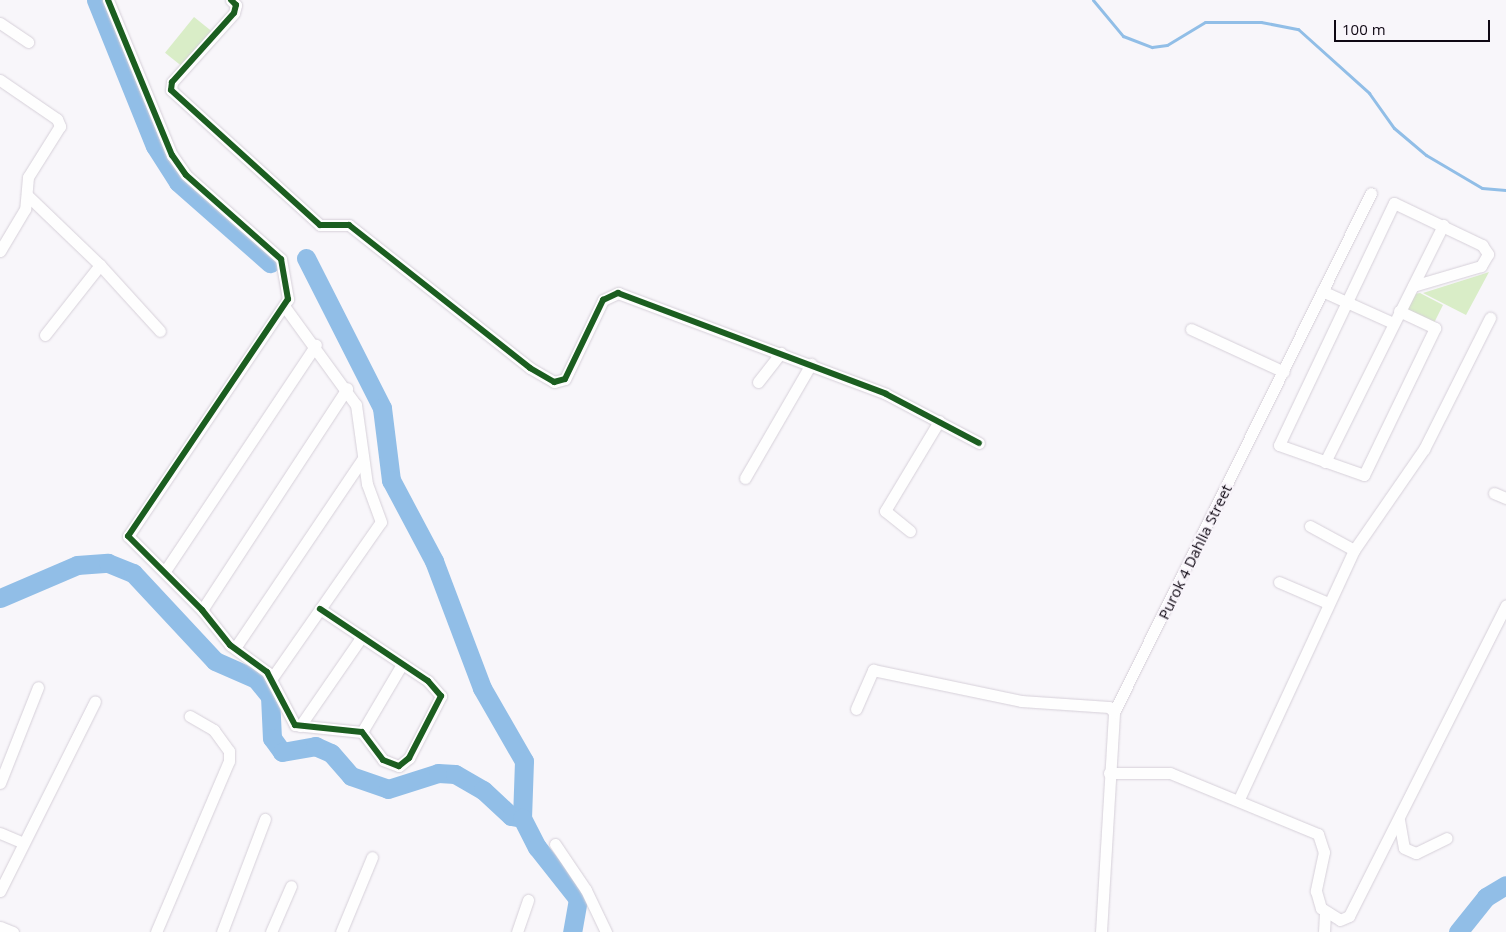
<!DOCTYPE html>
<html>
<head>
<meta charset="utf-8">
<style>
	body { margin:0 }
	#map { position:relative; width:1506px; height:932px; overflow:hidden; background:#f8f6fa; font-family:"Open Sans",sans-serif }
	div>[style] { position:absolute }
	.green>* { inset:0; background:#d9edc7; transform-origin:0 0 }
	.stream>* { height:3px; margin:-1.5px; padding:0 1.5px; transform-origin:1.5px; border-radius:1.5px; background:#91bee7 }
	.river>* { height:19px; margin:-9.5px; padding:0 9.5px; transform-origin:9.5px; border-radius:9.5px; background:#91bee7 }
	.roads { filter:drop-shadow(0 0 1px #d6d0d9) drop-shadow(0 0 1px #d6d0d9) }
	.street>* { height:11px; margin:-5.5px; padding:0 5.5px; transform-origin:5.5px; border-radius:5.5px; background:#fefefe }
	.cycleway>* { height:6px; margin:-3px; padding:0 3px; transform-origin:3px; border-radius:3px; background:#1b5e20 }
	span { translate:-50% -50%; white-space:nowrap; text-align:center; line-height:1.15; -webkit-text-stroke:4.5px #f9f5fb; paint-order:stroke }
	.street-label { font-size:15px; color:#0f0813 }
	.scale { position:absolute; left:1334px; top:20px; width:156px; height:22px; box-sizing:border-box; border:2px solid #0f0813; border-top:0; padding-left:6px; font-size:15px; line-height:18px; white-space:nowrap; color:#0f0813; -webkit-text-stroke:4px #f9f5fb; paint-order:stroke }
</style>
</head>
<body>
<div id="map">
	<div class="green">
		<i style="left:194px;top:17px;width:26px;height:46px;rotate:39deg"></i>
		<i style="clip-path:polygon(1489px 272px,1466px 315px,1423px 293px,1483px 274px)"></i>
		<i style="clip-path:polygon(1420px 293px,1443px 305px,1433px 325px,1405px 310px,1414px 294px)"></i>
	</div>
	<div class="stream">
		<i style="left:1093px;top:0;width:47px;rotate:50.2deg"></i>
		<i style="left:1123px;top:36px;width:31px;rotate:21deg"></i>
		<i style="left:1152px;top:47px;width:15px;rotate:-8deg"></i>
		<i style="left:1167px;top:45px;width:44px;rotate:-31.2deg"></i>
		<i style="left:1205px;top:22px;width:56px"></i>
		<i style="left:1261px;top:22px;width:38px;rotate:11deg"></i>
		<i style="left:1298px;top:29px;width:96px;rotate:42deg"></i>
		<i style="left:1369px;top:93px;width:43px;rotate:54.5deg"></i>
		<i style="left:1394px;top:128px;width:42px;rotate:40.2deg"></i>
		<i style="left:1426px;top:155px;width:65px;rotate:30.5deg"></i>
		<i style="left:1482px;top:188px;width:24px;rotate:5deg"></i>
	</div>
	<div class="river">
		<i style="left:96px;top:0;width:157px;rotate:68deg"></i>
		<i style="left:155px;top:146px;width:43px;rotate:57.4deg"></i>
		<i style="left:178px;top:182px;width:123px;rotate:41.4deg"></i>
		<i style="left:306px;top:258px;width:168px;rotate:63.1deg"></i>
		<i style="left:382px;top:408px;width:73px;rotate:82.9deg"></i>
		<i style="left:391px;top:480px;width:92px;rotate:62deg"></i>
		<i style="left:434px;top:561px;width:136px;rotate:69.3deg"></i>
		<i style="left:482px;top:688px;width:84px;rotate:60.1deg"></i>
		<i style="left:524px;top:761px;width:57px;rotate:92deg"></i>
		<i style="left:0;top:598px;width:84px;rotate:-23.2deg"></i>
		<i style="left:77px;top:565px;width:31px;rotate:-4deg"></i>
		<i style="left:108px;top:563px;width:27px;rotate:22deg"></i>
		<i style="left:133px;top:573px;width:120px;rotate:47deg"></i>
		<i style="left:215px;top:661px;width:45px;rotate:23.7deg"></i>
		<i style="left:256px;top:679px;width:22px;rotate:51deg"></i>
		<i style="left:270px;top:696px;width:42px;rotate:87.3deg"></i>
		<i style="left:272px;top:738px;width:17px;rotate:54deg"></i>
		<i style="left:282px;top:752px;width:34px;rotate:-10deg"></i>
		<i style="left:315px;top:746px;width:17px;rotate:24deg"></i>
		<i style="left:331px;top:753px;width:30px;rotate:49deg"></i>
		<i style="left:351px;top:776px;width:39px;rotate:19deg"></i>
		<i style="left:388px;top:789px;width:52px;rotate:-17.7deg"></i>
		<i style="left:438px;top:773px;width:17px;rotate:3deg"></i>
		<i style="left:455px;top:774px;width:32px;rotate:30deg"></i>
		<i style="left:483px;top:790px;width:38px;rotate:43deg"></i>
		<i style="left:511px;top:816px;width:11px;rotate:10deg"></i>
		<i style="left:522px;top:818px;width:33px;rotate:63deg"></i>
		<i style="left:537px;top:847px;width:66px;rotate:51.7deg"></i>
		<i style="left:578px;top:899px;width:34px;rotate:100deg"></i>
		<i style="left:1458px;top:932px;width:45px;rotate:-51.3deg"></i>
		<i style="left:1486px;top:897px;width:23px;rotate:-31deg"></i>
	</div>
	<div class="roads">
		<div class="street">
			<i style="left:108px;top:0;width:168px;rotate:67.6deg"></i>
			<i style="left:172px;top:155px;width:24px;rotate:55deg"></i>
			<i style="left:186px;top:175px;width:127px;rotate:41.5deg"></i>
			<i style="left:281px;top:259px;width:41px;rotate:80.1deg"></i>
			<i style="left:288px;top:299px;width:286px;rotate:124deg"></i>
			<i style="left:128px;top:536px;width:105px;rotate:45deg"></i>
			<i style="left:202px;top:610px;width:45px;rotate:51.3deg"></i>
			<i style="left:230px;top:645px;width:46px;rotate:36.1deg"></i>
			<i style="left:267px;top:672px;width:60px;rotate:62.2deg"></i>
			<i style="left:295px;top:725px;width:67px;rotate:6deg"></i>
			<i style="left:362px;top:732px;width:35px;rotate:53deg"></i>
			<i style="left:383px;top:760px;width:17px;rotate:21deg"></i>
			<i style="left:399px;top:766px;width:13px;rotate:-39deg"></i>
			<i style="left:409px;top:758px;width:70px;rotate:-62.7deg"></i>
			<i style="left:441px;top:696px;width:20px;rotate:-131deg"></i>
			<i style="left:428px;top:681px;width:130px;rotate:-146.3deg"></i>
			<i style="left:231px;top:0;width:7px;rotate:45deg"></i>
			<i style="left:236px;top:5px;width:8px;rotate:104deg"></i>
			<i style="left:234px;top:13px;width:93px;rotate:131.9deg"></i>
			<i style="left:172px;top:82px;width:8px;rotate:97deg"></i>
			<i style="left:171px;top:90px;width:201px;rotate:42.2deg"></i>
			<i style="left:320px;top:225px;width:29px"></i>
			<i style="left:349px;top:225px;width:231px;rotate:38.3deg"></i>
			<i style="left:530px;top:368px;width:28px;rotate:30deg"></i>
			<i style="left:554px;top:382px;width:11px;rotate:-15deg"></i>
			<i style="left:565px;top:379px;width:88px;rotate:-64.3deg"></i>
			<i style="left:603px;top:300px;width:17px;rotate:-25deg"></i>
			<i style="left:618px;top:293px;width:286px;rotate:20.6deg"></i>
			<i style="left:886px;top:394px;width:105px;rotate:27.8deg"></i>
			<i style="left:0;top:23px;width:34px;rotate:34deg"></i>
			<i style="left:0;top:80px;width:69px;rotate:34.4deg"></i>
			<i style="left:57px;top:119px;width:8px;rotate:67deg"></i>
			<i style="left:60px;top:126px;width:60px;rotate:122.1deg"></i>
			<i style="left:28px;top:177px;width:32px;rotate:95deg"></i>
			<i style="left:25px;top:209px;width:49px;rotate:120.8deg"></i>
			<i style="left:28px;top:196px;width:100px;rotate:43.8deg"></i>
			<i style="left:100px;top:265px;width:89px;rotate:128.2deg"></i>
			<i style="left:100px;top:265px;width:89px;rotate:47.7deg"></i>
			<i style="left:1322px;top:291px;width:78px;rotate:24.3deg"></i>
			<i style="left:1399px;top:311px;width:40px;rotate:25deg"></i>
			<i style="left:1435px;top:328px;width:163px;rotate:115.8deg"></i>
			<i style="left:1364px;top:475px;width:90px;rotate:-160.6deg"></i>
			<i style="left:1279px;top:445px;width:268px;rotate:-64.6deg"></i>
			<i style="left:1394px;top:203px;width:98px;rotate:25.5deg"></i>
			<i style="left:1482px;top:245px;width:11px;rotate:56deg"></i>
			<i style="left:1488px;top:254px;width:14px;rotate:120deg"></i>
			<i style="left:1481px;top:266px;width:71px;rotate:163.6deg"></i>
			<i style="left:1191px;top:329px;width:102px;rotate:24.8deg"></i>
			<i style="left:758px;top:382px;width:37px;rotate:-52deg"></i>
			<i style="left:1325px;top:462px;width:265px;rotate:-63.5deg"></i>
			<i style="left:745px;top:478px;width:132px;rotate:-59.9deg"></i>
			<i style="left:1494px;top:493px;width:13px;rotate:23deg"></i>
			<i style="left:1310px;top:526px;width:50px;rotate:28.6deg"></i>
			<i style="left:910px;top:531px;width:32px;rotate:-141deg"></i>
			<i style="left:885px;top:511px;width:105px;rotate:-59deg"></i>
			<i style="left:165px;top:571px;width:272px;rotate:-56.3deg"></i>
			<i style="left:1279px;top:582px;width:53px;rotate:23.2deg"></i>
			<i style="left:202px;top:610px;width:265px;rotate:-56.8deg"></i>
			<i style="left:235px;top:648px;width:227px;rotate:-56deg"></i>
			<i style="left:272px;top:678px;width:190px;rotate:-55.1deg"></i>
			<i style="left:381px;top:522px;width:40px;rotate:-110.2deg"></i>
			<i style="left:367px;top:484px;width:80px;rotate:-97.9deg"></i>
			<i style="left:356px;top:405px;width:122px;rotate:-126deg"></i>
			<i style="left:856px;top:709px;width:43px;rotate:-66.4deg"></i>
			<i style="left:873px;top:670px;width:151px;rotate:11.8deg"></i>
			<i style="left:1021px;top:701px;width:88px;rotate:3.9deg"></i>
			<i style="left:1109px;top:707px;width:7px;rotate:45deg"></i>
			<i style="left:300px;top:726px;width:109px;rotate:-55.4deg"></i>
			<i style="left:362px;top:732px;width:79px;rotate:-59.5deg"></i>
			<i style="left:1109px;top:773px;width:61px"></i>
			<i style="left:1170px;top:773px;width:160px;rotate:22.4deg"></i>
			<i style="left:1318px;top:834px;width:19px;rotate:72deg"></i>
			<i style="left:1324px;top:852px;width:40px;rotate:102deg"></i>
			<i style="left:1316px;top:891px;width:18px;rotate:74deg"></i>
			<i style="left:1321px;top:908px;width:22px;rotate:32deg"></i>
			<i style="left:1340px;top:920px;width:10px;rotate:-24deg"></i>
			<i style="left:1349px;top:916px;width:348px;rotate:-63.2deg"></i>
			<i style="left:0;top:783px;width:103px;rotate:-68.4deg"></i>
			<i style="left:1239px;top:799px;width:274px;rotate:-65.2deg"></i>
			<i style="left:1354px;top:550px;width:123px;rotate:-55.3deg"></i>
			<i style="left:1424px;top:449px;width:147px;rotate:-63.3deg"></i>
			<i style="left:1399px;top:820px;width:28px;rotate:80deg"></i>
			<i style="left:1404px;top:848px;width:13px;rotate:23deg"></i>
			<i style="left:1416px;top:853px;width:34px;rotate:-26deg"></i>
			<i style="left:0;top:833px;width:25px;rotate:23deg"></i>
			<i style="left:555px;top:844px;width:55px;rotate:56deg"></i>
			<i style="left:586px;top:890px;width:47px;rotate:64.5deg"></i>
			<i style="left:0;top:891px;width:212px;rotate:-63.4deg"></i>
			<i style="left:0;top:927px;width:14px;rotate:21deg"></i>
			<i style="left:156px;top:932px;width:186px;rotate:-66.9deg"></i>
			<i style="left:229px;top:761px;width:10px;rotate:-90deg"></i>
			<i style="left:229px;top:751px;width:26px;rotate:-126deg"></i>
			<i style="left:214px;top:730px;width:28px;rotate:-150deg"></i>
			<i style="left:222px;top:932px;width:121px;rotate:-69.2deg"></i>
			<i style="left:271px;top:932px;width:50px;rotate:-66.5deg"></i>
			<i style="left:341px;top:932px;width:81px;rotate:-67.5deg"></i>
			<i style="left:517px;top:932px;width:34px;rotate:-71deg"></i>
			<i style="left:1101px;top:932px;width:220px;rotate:-86.6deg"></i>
			<i style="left:1114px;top:712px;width:579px;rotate:-63.66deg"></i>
			<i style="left:1324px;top:932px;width:20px;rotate:-87deg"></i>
		</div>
	</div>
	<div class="cycleway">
		<i style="left:108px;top:0;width:168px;rotate:67.6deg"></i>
		<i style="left:172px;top:155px;width:24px;rotate:55deg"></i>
		<i style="left:186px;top:175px;width:127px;rotate:41.5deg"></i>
		<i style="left:281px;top:259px;width:41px;rotate:80.1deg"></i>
		<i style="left:288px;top:299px;width:286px;rotate:124deg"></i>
		<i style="left:128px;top:536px;width:105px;rotate:45deg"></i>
		<i style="left:202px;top:610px;width:45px;rotate:51.3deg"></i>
		<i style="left:230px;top:645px;width:46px;rotate:36.1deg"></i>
		<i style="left:267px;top:672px;width:60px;rotate:62.2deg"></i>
		<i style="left:295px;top:725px;width:67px;rotate:6deg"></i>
		<i style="left:362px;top:732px;width:35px;rotate:53deg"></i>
		<i style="left:383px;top:760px;width:17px;rotate:21deg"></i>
		<i style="left:399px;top:766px;width:13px;rotate:-39deg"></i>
		<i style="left:409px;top:758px;width:70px;rotate:-62.7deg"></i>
		<i style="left:441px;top:696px;width:20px;rotate:-131deg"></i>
		<i style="left:428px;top:681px;width:130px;rotate:-146.3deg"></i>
		<i style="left:231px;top:0;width:7px;rotate:45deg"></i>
		<i style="left:236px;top:5px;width:8px;rotate:104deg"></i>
		<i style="left:234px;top:13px;width:93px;rotate:131.9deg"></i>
		<i style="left:172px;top:82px;width:8px;rotate:97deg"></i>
		<i style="left:171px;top:90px;width:201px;rotate:42.2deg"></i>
		<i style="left:320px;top:225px;width:29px"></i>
		<i style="left:349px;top:225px;width:231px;rotate:38.3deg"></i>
		<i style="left:530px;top:368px;width:28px;rotate:30deg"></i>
		<i style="left:554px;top:382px;width:11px;rotate:-15deg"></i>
		<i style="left:565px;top:379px;width:88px;rotate:-64.3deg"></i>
		<i style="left:603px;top:300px;width:17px;rotate:-25deg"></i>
		<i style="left:618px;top:293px;width:286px;rotate:20.6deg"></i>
		<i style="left:886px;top:394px;width:105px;rotate:27.8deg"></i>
	</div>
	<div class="street-label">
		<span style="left:1195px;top:552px;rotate:-64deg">Purok 4 Dahlia Street</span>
	</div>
	<div class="scale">100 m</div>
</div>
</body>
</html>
